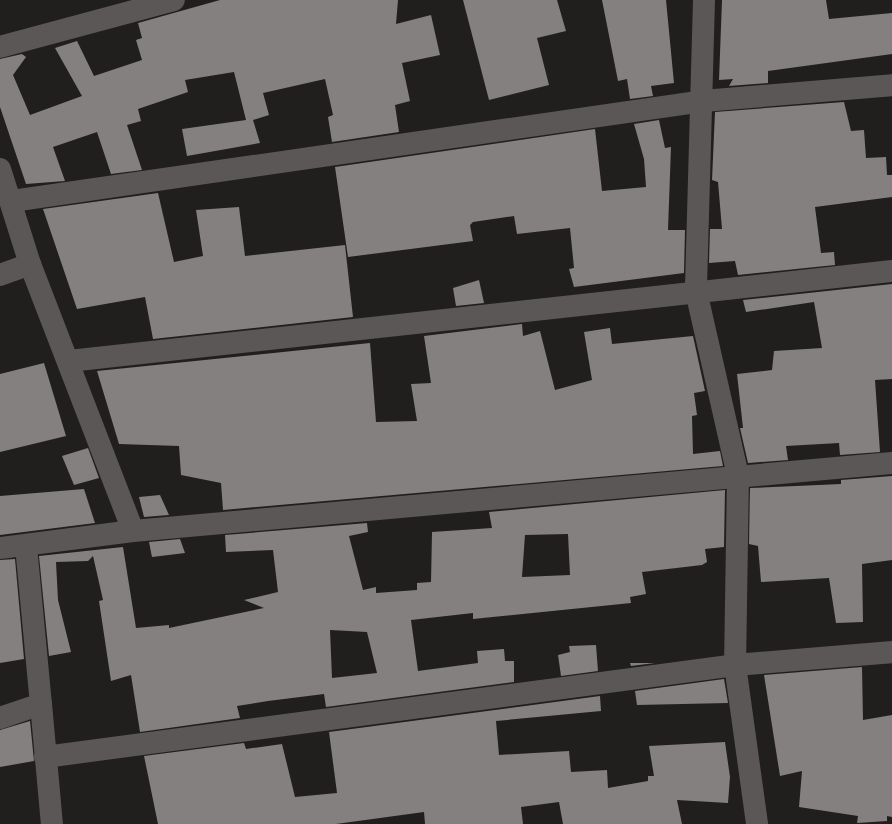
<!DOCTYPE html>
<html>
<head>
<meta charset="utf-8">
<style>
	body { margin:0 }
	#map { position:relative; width:892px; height:824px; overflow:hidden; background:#211e1e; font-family:Bitter,serif }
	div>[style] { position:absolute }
	.building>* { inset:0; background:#83807f }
	.minor>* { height:22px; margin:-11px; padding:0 11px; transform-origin:11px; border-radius:11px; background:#5a5756 }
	span { translate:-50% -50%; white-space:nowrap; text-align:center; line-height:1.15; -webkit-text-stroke:4px #181515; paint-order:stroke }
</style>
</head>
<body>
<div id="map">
	<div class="building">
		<i style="clip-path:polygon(220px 0,398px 0,396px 24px,431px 15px,440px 55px,402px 63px,410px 101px,395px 105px,399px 132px,332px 142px,328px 117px,333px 115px,325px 79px,263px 93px,269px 115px,253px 120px,260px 143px,187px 156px,182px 129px,246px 120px,234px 72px,185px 80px,188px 92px,138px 109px,141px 121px,127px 125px,142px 170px,111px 174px,97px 132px,53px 147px,65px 181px,26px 184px,0 107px,0 59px,22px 54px,26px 57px,13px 75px,30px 115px,82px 96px,55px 48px,77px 41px,94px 76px,142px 60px,136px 40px,142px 38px,138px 23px)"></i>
		<i style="clip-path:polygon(463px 0,557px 0,566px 31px,537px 38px,549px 85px,489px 100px)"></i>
		<i style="clip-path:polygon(602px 0,666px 0,674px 83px,651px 86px,653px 96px,630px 99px,627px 79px,618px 81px)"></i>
		<i style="clip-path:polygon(722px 0,826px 0,829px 19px,892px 13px,892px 54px,768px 71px,768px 83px,729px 86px,733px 79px,719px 80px)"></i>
		<i style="clip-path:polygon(844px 102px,851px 131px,864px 130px,866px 158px,886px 157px,887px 175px,892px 175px,892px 197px,815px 207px,821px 253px,834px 252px,835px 265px,738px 275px,735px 261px,709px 263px,710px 229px,722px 229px,718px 182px,712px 180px,715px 112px)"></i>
		<i style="clip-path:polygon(659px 120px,665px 148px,671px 147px,668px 230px,685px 230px,684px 273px,574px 287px,569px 269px,574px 268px,570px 228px,517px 234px,514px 216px,473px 222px,470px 225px,473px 241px,348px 257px,335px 167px,595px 129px,602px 191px,646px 187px,644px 159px,634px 124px)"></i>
		<i style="clip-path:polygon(158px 193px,174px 262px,203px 256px,196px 210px,239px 207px,245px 256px,345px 245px,353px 317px,153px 339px,145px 297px,77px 309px,43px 209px)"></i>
		<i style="clip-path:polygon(479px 280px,484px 303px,456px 306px,453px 288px)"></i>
		<i style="clip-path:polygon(892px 284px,892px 379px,875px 380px,880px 452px,840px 455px,839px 443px,786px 446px,788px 460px,748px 463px,740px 428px,743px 428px,737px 374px,772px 370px,774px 351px,822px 348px,814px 302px,746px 312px,743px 300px)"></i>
		<i style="clip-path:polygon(522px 324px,523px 336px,540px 331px,555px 390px,592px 380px,584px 332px,610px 328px,612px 344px,693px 336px,705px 391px,694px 393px,697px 415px,692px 416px,693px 454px,720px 451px,723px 466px,223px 510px,221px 483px,181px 475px,179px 446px,119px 444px,97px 371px,370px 343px,376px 422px,417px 421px,411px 384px,431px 383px,424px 336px)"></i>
		<i style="clip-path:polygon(44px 363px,66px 436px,0 452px,0 374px)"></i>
		<i style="clip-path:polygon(88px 448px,99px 478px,74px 485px,62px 456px)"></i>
		<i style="clip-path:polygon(892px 476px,892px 560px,862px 564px,863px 622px,836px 623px,829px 578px,761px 582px,758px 546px,749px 544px,750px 488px,841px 484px,841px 480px)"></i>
		<i style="clip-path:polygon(84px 489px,95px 523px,0 535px,0 496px)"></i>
		<i style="clip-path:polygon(evenodd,725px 490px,724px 547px,705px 549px,707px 562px,702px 565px,642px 572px,646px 594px,630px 597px,631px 603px,473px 619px,473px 613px,411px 620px,418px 671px,478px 663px,477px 651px,504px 649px,505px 661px,514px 661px,514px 682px,326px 707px,324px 694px,268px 701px,237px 706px,240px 718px,140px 732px,131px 675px,111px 681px,99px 601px,103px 600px,93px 556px,88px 561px,56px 562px,58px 600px,71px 652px,49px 656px,39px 556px,123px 547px,136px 628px,169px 625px,169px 628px,264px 608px,244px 600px,278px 592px,273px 550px,226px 552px,225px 535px,367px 523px,368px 532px,349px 536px,363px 590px,376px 587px,376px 593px,417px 590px,417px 583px,431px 582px,432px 532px,492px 528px,489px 512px,725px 490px,568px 534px,570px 575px,522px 577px,525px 535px,568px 534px,725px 490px,330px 630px,367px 632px,377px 673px,332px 678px,330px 630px)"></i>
		<i style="clip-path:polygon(160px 495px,169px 515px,144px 517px,139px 497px)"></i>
		<i style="clip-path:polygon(180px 539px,185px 553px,152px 557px,149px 542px)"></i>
		<i style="clip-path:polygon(15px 559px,24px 659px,0 663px,0 560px)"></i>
		<i style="clip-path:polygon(596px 645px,598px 671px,561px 676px,558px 655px,570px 652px,569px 646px)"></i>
		<i style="clip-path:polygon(630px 663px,655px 663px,631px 666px)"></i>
		<i style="clip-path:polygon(862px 667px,863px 720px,892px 715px,892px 817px,887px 816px,887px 821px,857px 823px,858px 816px,799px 807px,802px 771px,780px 776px,764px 675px)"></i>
		<i style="clip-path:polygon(724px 679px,728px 703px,637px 705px,635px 691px)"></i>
		<i style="clip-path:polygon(600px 696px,601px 711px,496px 721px,499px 755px,569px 751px,571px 772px,607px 770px,608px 788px,648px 781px,648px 776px,654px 776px,649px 746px,725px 742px,730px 777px,728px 803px,677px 800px,682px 824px,563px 824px,559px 802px,521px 807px,523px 824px,425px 824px,424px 812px,336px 824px,158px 824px,144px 756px,244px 743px,246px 749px,282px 744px,295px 797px,337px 793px,329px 732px)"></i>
		<i style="clip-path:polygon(30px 721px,34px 761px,0 767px,0 730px)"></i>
	</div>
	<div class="minor">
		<i style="left:704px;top:0;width:291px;rotate:91.6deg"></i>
		<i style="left:696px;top:291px;width:190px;rotate:77.2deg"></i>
		<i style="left:738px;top:476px;width:189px;rotate:90.9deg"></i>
		<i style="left:735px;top:665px;width:161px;rotate:82.1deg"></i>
		<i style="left:0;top:47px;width:180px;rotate:-15.1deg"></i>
		<i style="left:0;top:169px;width:100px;rotate:72.5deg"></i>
		<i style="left:30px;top:264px;width:286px;rotate:68.9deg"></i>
		<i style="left:12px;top:201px;width:698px;rotate:-8.23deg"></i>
		<i style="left:703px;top:101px;width:190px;rotate:-4.8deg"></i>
		<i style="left:0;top:275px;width:32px;rotate:-20deg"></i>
		<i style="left:69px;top:361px;width:828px;rotate:-6.24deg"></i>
		<i style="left:26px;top:546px;width:159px;rotate:84.6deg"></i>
		<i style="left:0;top:548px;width:134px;rotate:-7.3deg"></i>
		<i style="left:133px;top:531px;width:762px;rotate:-5.12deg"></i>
		<i style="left:0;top:718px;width:43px;rotate:-18.9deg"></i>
		<i style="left:41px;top:704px;width:121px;rotate:84.8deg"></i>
		<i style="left:45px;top:757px;width:696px;rotate:-7.59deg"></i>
		<i style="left:735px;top:665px;width:158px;rotate:-4.7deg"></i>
	</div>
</div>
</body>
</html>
